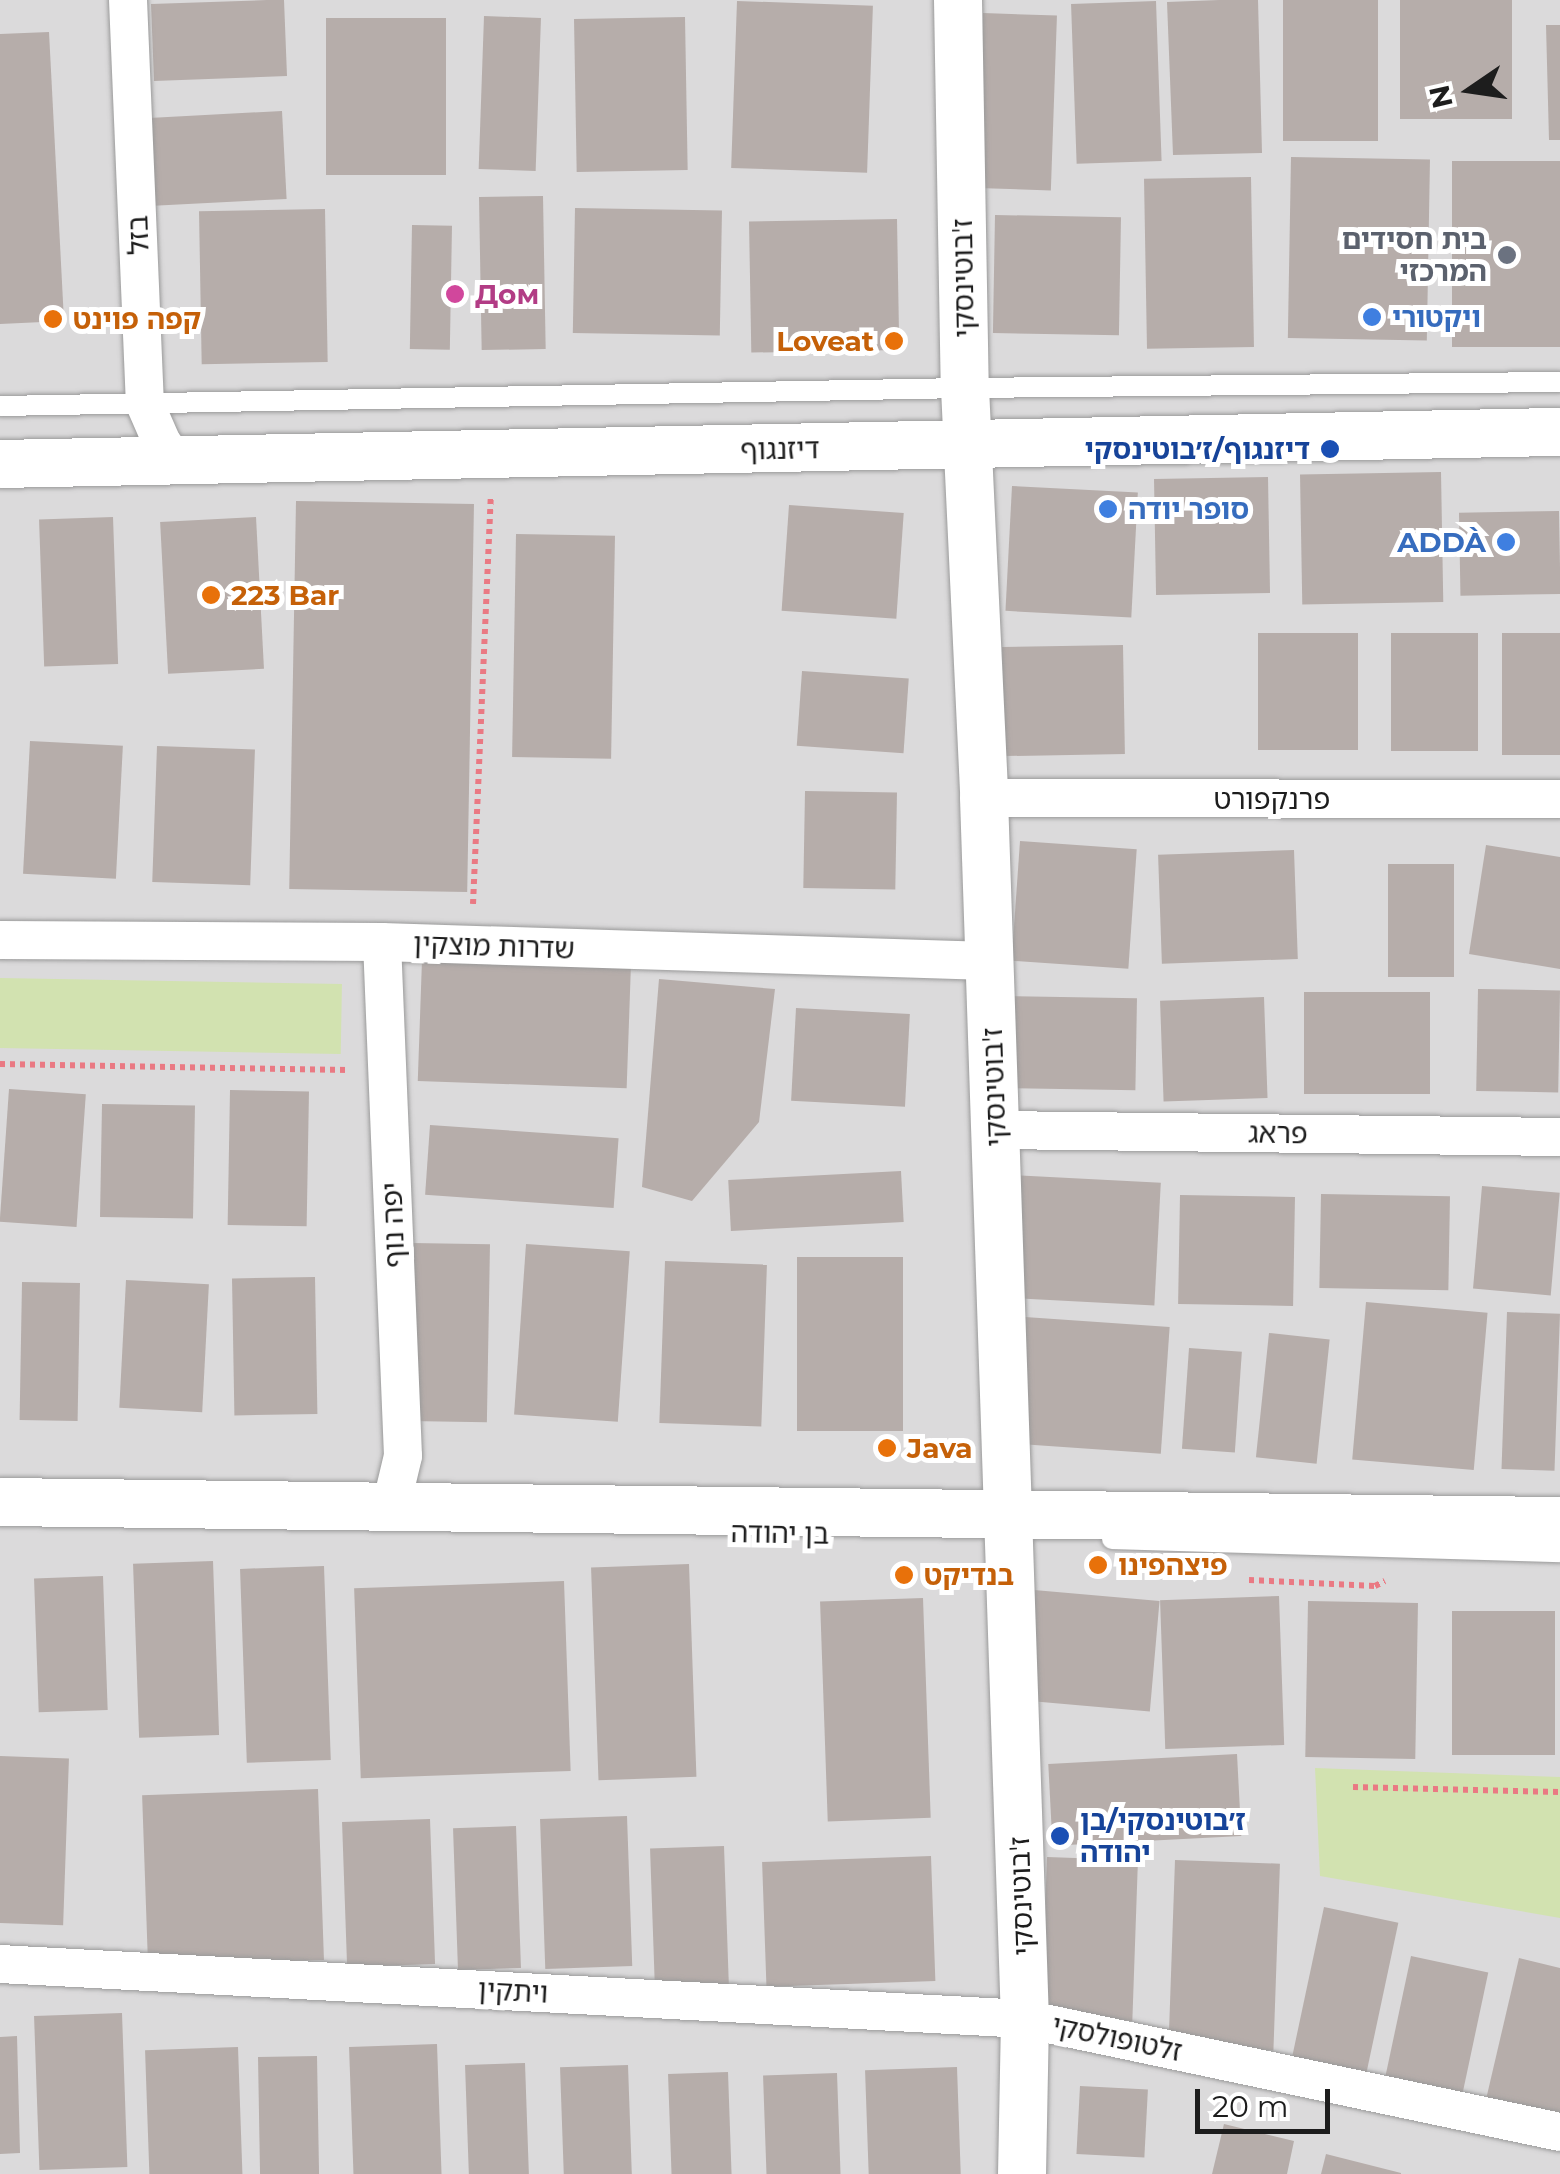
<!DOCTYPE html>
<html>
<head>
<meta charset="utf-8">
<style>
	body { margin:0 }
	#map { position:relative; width:1560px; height:2174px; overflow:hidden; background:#ede9e4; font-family:Montserrat,"Noto Sans Hebrew",sans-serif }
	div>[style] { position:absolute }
	.residential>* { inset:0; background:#dbdadb; transform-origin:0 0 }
	.grass>* { inset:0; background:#d2e2b0; transform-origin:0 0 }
	.building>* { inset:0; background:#b6adaa; transform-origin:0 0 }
	.path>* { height:6px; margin-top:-3px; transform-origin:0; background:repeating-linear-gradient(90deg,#ea7983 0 5px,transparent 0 10px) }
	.roads { filter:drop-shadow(0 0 2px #9a9a9a) drop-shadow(0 0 2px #9a9a9a) }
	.service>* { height:20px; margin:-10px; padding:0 10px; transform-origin:10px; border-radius:10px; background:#fff }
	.minor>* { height:38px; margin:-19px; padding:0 19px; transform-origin:19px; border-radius:19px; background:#fff }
	.tertiary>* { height:48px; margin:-24px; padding:0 24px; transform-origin:24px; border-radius:24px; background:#fff }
	.dots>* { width:28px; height:28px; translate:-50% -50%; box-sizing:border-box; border:5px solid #fff; border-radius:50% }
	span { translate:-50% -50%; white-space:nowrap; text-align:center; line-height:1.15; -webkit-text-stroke:10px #fff; paint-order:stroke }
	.street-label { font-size:28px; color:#1d1d1d }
	.worship-label { font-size:28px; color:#5b616d; font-weight:700 }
	.right { translate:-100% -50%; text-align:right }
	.hotel-label { font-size:28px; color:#b23c85; font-weight:700 }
	.left { translate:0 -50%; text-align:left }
	.shop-label { font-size:28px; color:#366cbe; font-weight:700 }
	.food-label { font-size:28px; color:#c56008; font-weight:700 }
	.transit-label { font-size:28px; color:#164399; font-weight:700 }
	.north { position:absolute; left:1420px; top:40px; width:100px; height:100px; -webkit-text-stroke:8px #fff; paint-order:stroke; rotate:257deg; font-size:28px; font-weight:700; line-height:40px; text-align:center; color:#1d1d1d }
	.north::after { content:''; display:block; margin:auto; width:35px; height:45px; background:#1d1d1d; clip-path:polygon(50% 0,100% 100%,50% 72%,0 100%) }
	.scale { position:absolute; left:1195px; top:2089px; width:135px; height:45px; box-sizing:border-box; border:5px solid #1d1d1d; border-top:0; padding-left:12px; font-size:30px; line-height:35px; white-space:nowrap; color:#1d1d1d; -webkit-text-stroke:8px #fff; paint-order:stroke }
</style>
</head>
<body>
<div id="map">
	<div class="residential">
		<i style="left:0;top:0;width:1560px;height:2174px"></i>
	</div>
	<div class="grass">
		<i style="left:0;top:978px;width:342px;height:70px;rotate:1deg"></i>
		<i style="clip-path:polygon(1315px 1768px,1560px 1777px,1560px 1918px,1320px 1876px)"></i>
	</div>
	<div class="building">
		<i style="clip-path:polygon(267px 0,284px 0,287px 76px,154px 81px,151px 4px)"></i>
		<i style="clip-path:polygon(1219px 0,1258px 0,1262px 153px,1173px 155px,1167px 2px)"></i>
		<i style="left:1283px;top:0;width:95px;height:141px"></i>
		<i style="left:1400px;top:0;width:112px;height:119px"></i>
		<i style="left:737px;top:1px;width:136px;height:167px;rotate:2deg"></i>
		<i style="left:1156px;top:1px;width:160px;height:85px;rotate:88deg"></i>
		<i style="left:983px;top:13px;width:74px;height:175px;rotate:2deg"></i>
		<i style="left:484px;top:16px;width:57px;height:153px;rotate:2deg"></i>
		<i style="left:685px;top:17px;width:153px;height:111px;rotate:89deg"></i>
		<i style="left:326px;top:18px;width:120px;height:157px"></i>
		<i style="clip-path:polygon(1546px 25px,1560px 25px,1560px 140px,1549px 140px)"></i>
		<i style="clip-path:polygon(49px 32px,64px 321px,0 324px,0 34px)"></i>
		<i style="left:282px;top:111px;width:88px;height:133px;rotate:87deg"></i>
		<i style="left:1291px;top:157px;width:139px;height:181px;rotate:1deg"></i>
		<i style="left:1560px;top:161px;width:186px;height:108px;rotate:90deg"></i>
		<i style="left:1251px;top:177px;width:170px;height:107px;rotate:89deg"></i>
		<i style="left:543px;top:196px;width:153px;height:64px;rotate:89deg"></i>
		<i style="left:575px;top:208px;width:147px;height:125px;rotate:1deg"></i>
		<i style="left:325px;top:209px;width:153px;height:126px;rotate:89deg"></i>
		<i style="left:995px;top:215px;width:126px;height:118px;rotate:1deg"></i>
		<i style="left:897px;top:219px;width:131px;height:148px;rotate:89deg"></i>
		<i style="left:412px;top:225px;width:40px;height:124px;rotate:1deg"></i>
		<i style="left:1441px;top:472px;width:130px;height:141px;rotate:89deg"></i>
		<i style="left:1268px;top:477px;width:116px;height:114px;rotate:89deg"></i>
		<i style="left:1012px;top:486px;width:126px;height:125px;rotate:3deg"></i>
		<i style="left:296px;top:501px;width:178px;height:388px;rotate:1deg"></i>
		<i style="left:789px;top:505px;width:115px;height:106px;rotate:4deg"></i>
		<i style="left:1559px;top:511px;width:83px;height:100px;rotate:89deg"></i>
		<i style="left:113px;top:517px;width:147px;height:74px;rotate:88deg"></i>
		<i style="left:256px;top:517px;width:152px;height:96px;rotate:87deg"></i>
		<i style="left:516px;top:534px;width:99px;height:223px;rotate:1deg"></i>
		<i style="left:1258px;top:633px;width:100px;height:117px"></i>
		<i style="left:1391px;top:633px;width:87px;height:118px"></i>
		<i style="left:1502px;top:633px;width:58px;height:122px"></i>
		<i style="left:1123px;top:645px;width:109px;height:121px;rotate:89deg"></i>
		<i style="left:802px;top:671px;width:107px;height:75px;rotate:4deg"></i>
		<i style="left:30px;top:741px;width:93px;height:133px;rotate:3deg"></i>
		<i style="left:157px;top:746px;width:98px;height:136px;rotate:2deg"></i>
		<i style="left:805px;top:791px;width:92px;height:97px;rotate:1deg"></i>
		<i style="left:1020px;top:841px;width:117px;height:120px;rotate:4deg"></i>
		<i style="clip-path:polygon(1486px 845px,1560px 857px,1560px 969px,1469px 954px)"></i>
		<i style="left:1294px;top:850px;width:109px;height:136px;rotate:88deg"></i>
		<i style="left:1388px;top:864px;width:66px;height:113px"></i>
		<i style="left:422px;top:960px;width:209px;height:121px;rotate:2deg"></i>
		<i style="clip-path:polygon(659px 979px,775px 989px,759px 1122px,692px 1201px,642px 1187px)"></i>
		<i style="left:1478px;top:989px;width:82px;height:102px;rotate:1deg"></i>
		<i style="left:1304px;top:992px;width:126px;height:102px"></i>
		<i style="left:1008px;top:996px;width:129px;height:92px;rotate:1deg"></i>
		<i style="left:1264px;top:997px;width:101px;height:104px;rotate:88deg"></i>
		<i style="left:796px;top:1008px;width:114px;height:93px;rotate:3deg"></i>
		<i style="left:9px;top:1089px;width:77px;height:133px;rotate:4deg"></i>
		<i style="left:230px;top:1090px;width:79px;height:135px;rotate:1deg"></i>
		<i style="left:102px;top:1104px;width:93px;height:113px;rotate:1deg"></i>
		<i style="left:430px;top:1125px;width:189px;height:70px;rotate:4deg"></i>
		<i style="left:901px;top:1171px;width:51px;height:173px;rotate:87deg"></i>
		<i style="left:1013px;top:1175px;width:148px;height:123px;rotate:3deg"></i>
		<i style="left:1482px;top:1186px;width:78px;height:103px;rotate:5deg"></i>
		<i style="left:1321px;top:1194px;width:129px;height:94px;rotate:1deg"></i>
		<i style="left:1180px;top:1195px;width:115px;height:109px;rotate:1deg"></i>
		<i style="left:412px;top:1243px;width:78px;height:178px;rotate:1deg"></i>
		<i style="left:526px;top:1244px;width:104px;height:171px;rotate:4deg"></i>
		<i style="left:797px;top:1257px;width:106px;height:174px"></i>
		<i style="left:665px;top:1261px;width:102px;height:162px;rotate:2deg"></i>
		<i style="left:315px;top:1277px;width:137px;height:83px;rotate:89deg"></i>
		<i style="left:126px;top:1280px;width:83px;height:128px;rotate:3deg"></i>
		<i style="left:22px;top:1282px;width:58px;height:138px;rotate:1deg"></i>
		<i style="left:1366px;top:1302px;width:122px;height:158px;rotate:5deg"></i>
		<i style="left:1507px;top:1312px;width:53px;height:157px;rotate:2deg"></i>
		<i style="left:1025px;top:1317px;width:145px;height:127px;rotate:4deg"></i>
		<i style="left:1269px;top:1333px;width:61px;height:125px;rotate:6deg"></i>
		<i style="left:1189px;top:1348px;width:53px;height:101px;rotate:4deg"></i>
		<i style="left:213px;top:1561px;width:174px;height:80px;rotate:88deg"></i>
		<i style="left:689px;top:1564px;width:213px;height:98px;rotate:88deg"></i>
		<i style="left:324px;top:1566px;width:194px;height:84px;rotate:88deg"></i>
		<i style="left:103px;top:1576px;width:134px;height:69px;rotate:88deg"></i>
		<i style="left:564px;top:1581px;width:190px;height:210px;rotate:88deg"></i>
		<i style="left:1034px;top:1590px;width:126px;height:111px;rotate:5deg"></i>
		<i style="left:1279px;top:1596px;width:149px;height:119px;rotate:88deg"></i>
		<i style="left:923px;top:1598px;width:220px;height:103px;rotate:88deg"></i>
		<i style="left:1308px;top:1601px;width:110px;height:156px;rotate:1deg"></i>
		<i style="left:1452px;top:1611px;width:103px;height:144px"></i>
		<i style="left:1237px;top:1754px;width:82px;height:189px;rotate:87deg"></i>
		<i style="left:0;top:1756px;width:69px;height:167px;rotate:2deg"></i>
		<i style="left:318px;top:1789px;width:171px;height:176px;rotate:88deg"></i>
		<i style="left:627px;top:1816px;width:150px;height:87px;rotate:88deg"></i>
		<i style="left:430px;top:1819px;width:145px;height:88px;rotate:88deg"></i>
		<i style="left:516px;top:1826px;width:142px;height:63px;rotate:88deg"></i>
		<i style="left:724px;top:1846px;width:140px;height:74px;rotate:88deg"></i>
		<i style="left:931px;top:1856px;width:125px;height:169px;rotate:88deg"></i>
		<i style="left:1047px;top:1857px;width:91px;height:161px;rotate:2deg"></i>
		<i style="left:1175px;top:1860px;width:105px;height:187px;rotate:2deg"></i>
		<i style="left:1324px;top:1907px;width:76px;height:159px;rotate:12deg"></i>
		<i style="left:1411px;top:1956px;width:79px;height:136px;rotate:12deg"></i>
		<i style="clip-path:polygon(1519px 1958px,1560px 1968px,1560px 2126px,1484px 2108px)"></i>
		<i style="left:122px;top:2013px;width:154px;height:88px;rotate:88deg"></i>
		<i style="clip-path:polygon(17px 2036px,20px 2153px,0 2154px,0 2037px)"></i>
		<i style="left:437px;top:2044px;width:130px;height:88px;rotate:88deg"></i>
		<i style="left:238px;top:2047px;width:127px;height:93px;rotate:88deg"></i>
		<i style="left:317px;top:2056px;width:118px;height:59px;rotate:89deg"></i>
		<i style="left:525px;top:2063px;width:111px;height:60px;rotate:88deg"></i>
		<i style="left:628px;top:2065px;width:109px;height:68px;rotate:88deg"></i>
		<i style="left:957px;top:2067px;width:107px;height:92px;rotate:88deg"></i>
		<i style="left:728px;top:2072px;width:102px;height:60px;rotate:88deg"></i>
		<i style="left:837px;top:2073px;width:101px;height:74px;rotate:88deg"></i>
		<i style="left:1080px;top:2086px;width:68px;height:68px;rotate:3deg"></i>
		<i style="clip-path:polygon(1224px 2124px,1294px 2141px,1287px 2174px,1212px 2174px)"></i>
		<i style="clip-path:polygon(1326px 2154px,1401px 2173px,1401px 2174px,1321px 2174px)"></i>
	</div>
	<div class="path">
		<i style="left:473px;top:904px;width:407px;rotate:-87.5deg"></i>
		<i style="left:0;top:1064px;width:349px;rotate:1deg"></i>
		<i style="left:1249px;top:1580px;width:126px;rotate:2.7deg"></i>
		<i style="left:1375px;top:1586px;width:11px;rotate:-27deg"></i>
		<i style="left:1353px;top:1787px;width:207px;rotate:1.4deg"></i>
	</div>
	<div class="roads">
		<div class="service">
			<i style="left:0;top:406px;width:965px;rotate:-1.07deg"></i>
			<i style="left:965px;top:388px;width:595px;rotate:-0.58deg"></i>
			<i style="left:1112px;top:1539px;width:448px;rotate:1.7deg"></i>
		</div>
		<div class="minor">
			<i style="left:128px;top:0;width:404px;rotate:87.6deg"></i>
			<i style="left:145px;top:404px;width:43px;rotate:66.4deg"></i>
			<i style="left:162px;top:443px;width:23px;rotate:52deg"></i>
			<i style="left:984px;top:798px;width:576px;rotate:0.1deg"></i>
			<i style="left:0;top:940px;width:382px;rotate:0.3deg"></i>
			<i style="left:382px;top:942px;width:607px;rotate:1.79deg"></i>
			<i style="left:382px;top:942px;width:514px;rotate:87.66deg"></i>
			<i style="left:403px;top:1456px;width:51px;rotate:103.5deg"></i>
			<i style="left:996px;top:1130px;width:564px;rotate:0.71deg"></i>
			<i style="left:0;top:1964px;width:1026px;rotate:3.07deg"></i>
			<i style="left:1025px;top:2019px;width:547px;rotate:11.93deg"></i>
		</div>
		<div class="tertiary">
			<i style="left:958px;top:0;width:388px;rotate:89deg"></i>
			<i style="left:965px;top:388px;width:410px;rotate:87.3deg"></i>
			<i style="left:984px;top:798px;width:1222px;rotate:88.08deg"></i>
			<i style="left:1025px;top:2019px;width:155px;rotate:91.1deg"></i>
			<i style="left:0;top:464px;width:1560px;rotate:-1.18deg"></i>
			<i style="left:0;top:1502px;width:1560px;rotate:0.7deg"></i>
		</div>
	</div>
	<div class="dots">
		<i style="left:1507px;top:255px;background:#6b7280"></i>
		<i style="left:455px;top:294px;background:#d1479c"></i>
		<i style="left:1372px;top:317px;background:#3f7fe0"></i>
		<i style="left:53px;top:319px;background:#e8710a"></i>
		<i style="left:894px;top:341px;background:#e8710a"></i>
		<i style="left:1330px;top:449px;background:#1a4fb4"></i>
		<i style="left:1108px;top:509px;background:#3f7fe0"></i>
		<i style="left:1506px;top:542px;background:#3f7fe0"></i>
		<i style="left:211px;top:595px;background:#e8710a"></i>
		<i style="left:887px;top:1448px;background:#e8710a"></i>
		<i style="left:1098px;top:1565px;background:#e8710a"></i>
		<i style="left:904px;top:1575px;background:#e8710a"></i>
		<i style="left:1060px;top:1836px;background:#1a4fb4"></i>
	</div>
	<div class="street-label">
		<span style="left:138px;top:235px;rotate:-92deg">בזל</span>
		<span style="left:963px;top:278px;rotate:-91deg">ז'בוטינסקי</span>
		<span style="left:780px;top:449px;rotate:-1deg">דיזנגוף</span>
		<span style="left:1272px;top:799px">פרנקפורט</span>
		<span style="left:494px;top:946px;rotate:2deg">שדרות מוצקין</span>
		<span style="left:994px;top:1087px;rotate:-92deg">ז'בוטינסקי</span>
		<span style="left:1278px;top:1133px;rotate:1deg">פראג</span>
		<span style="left:393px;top:1225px;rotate:-92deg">יפה נוף</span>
		<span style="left:780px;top:1533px;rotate:1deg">בן יהודה</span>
		<span style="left:1021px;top:1896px;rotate:-92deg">ז'בוטינסקי</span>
		<span style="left:513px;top:1991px;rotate:3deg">ויתקין</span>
		<span style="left:1117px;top:2038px;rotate:12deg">זלטופולסקי</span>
	</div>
	<div class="worship-label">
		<span class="right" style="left:1487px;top:255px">בית חסידים<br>המרכזי</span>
	</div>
	<div class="hotel-label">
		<span class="left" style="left:475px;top:294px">Дом</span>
	</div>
	<div class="shop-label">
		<span class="left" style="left:1392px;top:317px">ויקטורי</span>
		<span class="left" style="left:1128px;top:509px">סופר יודה</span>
		<span class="right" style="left:1486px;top:542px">ADDÀ</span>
	</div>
	<div class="food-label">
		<span class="left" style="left:73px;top:319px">קפה פוינט</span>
		<span class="right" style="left:874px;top:341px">Loveat</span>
		<span class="left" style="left:231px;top:595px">223 Bar</span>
		<span class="left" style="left:907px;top:1448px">Java</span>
		<span class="left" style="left:1118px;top:1565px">פיצהפינו</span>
		<span class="left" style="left:924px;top:1575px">בנדיקט</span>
	</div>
	<div class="transit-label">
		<span class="right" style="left:1310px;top:449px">דיזנגוף/ז׳בוטינסקי</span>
		<span class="left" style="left:1080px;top:1836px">ז׳בוטינסקי/בן<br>יהודה</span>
	</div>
	<div class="north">N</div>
	<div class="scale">20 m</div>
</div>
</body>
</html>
